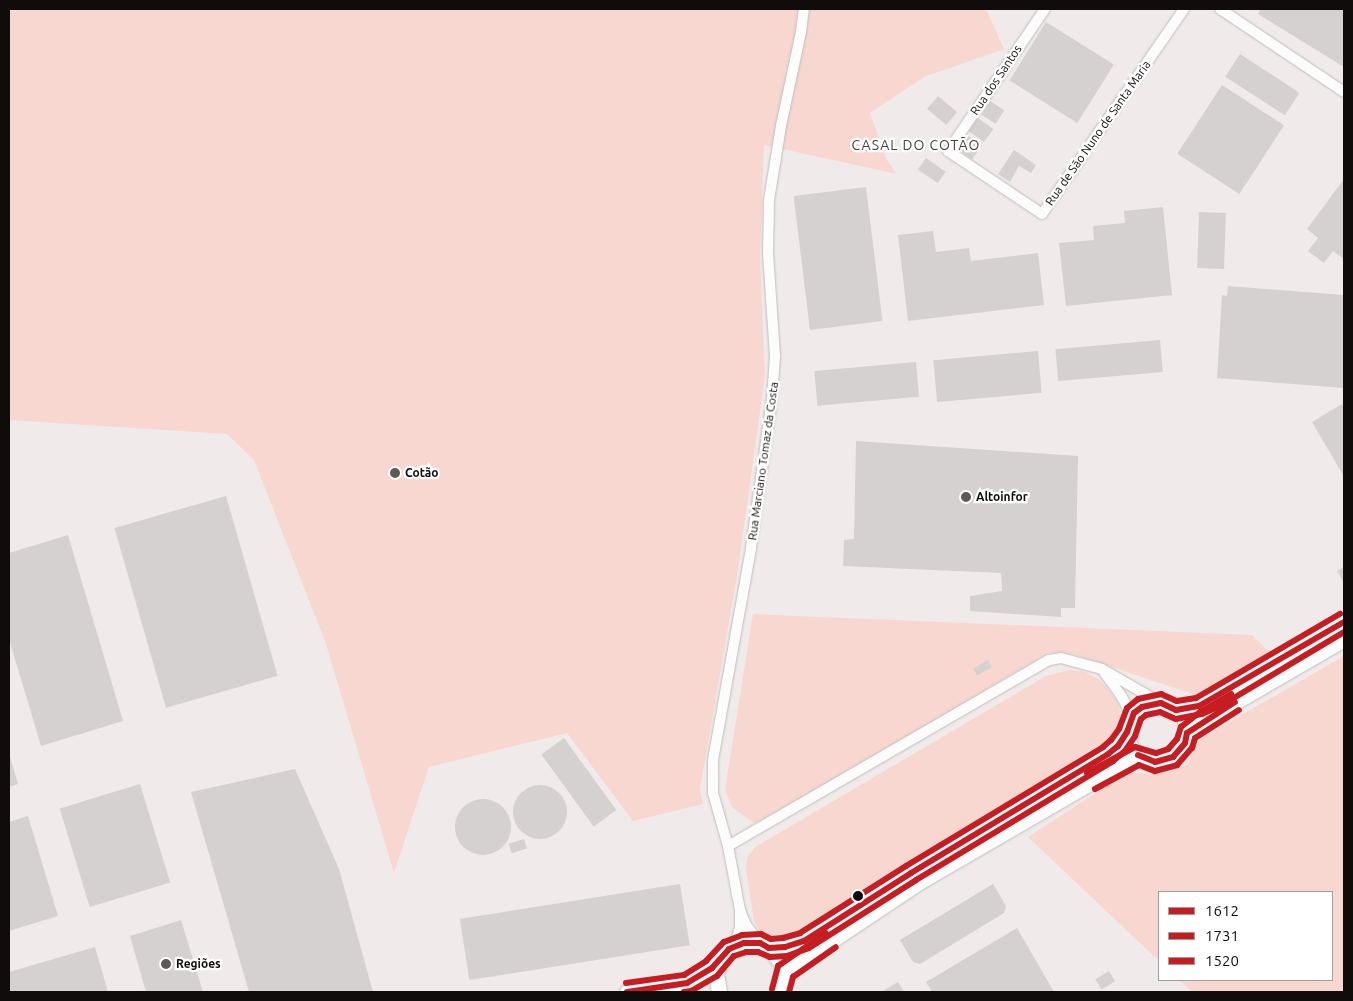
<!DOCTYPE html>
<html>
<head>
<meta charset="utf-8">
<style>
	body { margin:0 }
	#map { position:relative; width:1353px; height:1001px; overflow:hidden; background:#f0ebea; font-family:Ubuntu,sans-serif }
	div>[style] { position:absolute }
	.green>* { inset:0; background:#f7d7cf }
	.building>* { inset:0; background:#d4d1d0; transform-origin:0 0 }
	.round { border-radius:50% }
	.roads { filter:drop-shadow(0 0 1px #c1bdbc) drop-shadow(0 0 1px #c1bdbc) }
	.minor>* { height:10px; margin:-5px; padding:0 5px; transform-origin:5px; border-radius:5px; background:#fdfcfc }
	.primary>* { height:15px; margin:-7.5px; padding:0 7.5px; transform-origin:7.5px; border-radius:7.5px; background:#fdfcfc }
	.primary>.ring { margin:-7.5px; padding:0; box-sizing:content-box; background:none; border:15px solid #fdfcfc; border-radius:50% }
	.bus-1>* { height:6px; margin:-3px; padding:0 3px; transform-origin:3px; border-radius:3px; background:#c61d23 }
	.bus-2>* { height:6px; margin:-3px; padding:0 3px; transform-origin:3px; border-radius:3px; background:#c61d23 }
	.bus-3>* { height:6px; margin:-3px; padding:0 3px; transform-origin:3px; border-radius:3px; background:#c61d23 }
	.dots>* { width:14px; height:14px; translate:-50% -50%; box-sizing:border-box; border:2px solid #fff; border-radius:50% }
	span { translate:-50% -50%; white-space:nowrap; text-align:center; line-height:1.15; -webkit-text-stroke:4.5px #fff; paint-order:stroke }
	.street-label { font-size:12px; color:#0f0c0b }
	.poi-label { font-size:12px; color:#0f0c0b; font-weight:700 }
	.left { translate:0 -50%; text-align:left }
	.neighbourhood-label { font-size:14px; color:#48403e; letter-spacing:1px }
	.frame { position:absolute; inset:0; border:10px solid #0f0c0b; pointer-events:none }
	.legend { position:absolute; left:1158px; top:891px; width:175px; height:90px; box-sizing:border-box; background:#fff; border:1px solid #9f9e9d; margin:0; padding:6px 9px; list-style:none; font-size:15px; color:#0f0c0b }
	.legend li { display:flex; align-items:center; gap:10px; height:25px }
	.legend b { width:25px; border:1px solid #9f9e9d }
</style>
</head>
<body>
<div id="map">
	<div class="green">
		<i style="clip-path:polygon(9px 9px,986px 9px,1004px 49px,924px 77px,870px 113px,886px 159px,897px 174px,764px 145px,760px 257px,765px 376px,737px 576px,700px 789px,703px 804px,633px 821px,567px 733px,429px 767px,394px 873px,326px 644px,254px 460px,227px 434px,9px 420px)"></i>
		<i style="clip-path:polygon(753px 614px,1252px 635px,1273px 656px,1249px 673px,1199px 696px,1073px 654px,1048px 653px,767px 819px,754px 823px,732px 807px,725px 790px)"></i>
		<i style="clip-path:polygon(1344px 656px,1344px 992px,1192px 992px,1179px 980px,1332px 980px,1332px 892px,1159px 892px,1159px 961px,1028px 837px,1128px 772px,1151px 774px,1173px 771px,1187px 763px,1200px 739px)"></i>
		<i style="clip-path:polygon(1069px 670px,1085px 672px,1100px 680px,1111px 692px,1119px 706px,1122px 725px,1119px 737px,1110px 746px,887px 881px,862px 892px,846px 908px,800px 936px,784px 938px,770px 936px,760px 931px,754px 921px,746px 870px,747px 858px,755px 847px,1046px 676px)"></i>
	</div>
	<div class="building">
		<i style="clip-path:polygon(1261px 9px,1344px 9px,1344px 67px,1258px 14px)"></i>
		<i style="left:1046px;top:22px;width:80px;height:69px;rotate:32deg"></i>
		<i style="left:1240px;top:54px;width:71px;height:27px;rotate:33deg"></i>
		<i style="left:1222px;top:85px;width:74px;height:82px;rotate:33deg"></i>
		<i style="left:938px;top:96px;width:25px;height:17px;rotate:40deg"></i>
		<i style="left:990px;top:101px;width:17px;height:16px;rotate:33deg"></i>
		<i style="left:978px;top:118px;width:19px;height:16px;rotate:36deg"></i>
		<i style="left:966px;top:134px;width:20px;height:17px;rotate:37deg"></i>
		<i style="clip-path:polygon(1014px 150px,1036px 165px,1031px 173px,1019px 166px,1010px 182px,998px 174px)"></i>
		<i style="left:926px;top:158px;width:24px;height:14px;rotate:35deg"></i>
		<i style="clip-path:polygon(1344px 179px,1344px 259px,1333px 251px,1324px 263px,1308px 251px,1318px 238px,1307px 229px)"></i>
		<i style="left:866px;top:187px;width:135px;height:73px;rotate:83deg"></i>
		<i style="clip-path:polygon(1163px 207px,1172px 295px,1066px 306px,1059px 243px,1094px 240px,1093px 226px,1125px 223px,1124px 211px)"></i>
		<i style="left:1199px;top:212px;width:27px;height:56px;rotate:2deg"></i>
		<i style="clip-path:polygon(933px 231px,936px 252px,969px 248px,971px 261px,1038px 253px,1044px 305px,908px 321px,898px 235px)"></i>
		<i style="clip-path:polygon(1228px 286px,1344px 295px,1344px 388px,1217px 378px,1222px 295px,1227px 296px)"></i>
		<i style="left:1160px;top:340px;width:32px;height:105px;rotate:85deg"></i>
		<i style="left:1038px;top:351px;width:42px;height:105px;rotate:85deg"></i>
		<i style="left:916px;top:362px;width:35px;height:102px;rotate:85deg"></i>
		<i style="clip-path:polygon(1342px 404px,1344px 408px,1343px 475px,1312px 422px)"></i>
		<i style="clip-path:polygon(856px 441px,1078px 456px,1075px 608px,1061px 608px,1061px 617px,970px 611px,970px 596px,1002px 591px,1001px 573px,843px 566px,844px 540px,854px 539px)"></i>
		<i style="left:226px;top:496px;width:187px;height:116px;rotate:74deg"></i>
		<i style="clip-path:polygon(68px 535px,123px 721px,41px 746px,9px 639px,9px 553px)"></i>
		<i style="clip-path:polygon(1344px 567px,1344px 583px,1337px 571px)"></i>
		<i style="left:988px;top:660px;width:8px;height:17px;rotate:60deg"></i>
		<i style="left:564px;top:738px;width:89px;height:28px;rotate:54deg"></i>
		<i style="clip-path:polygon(9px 753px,18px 784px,9px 787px)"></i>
		<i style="clip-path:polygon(295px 769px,339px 869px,373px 992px,249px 992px,191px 792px)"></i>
		<i style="left:140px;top:784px;width:103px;height:84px;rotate:73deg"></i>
		<i class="round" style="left:513px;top:785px;width:54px;height:54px"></i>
		<i class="round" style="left:455px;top:799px;width:56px;height:56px"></i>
		<i style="clip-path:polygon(28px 816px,58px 916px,9px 931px,9px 822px)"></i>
		<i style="left:524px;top:839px;width:10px;height:16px;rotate:73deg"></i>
		<i style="left:680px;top:884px;width:62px;height:223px;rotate:81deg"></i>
		<i style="clip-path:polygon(993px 884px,1006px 906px,1004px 913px,920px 964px,913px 962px,900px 940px)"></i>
		<i style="clip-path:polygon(181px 920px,203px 992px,146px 992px,130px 936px)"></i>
		<i style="clip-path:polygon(1017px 928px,1054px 992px,932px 992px,926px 982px)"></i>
		<i style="clip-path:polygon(95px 947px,108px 992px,9px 992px,9px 972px)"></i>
		<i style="left:1109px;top:971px;width:12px;height:16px;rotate:59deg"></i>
		<i style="clip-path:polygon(898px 982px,904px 992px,881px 992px)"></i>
	</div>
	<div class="roads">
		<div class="minor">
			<i style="left:1045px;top:9px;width:172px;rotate:124.3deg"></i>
			<i style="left:948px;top:151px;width:113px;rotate:33.8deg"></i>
			<i style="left:1042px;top:214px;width:249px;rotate:-55.3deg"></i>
			<i style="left:1220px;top:9px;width:149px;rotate:33.8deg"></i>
			<i style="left:1104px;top:672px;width:31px;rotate:54deg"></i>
			<i style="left:1122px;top:697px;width:22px;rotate:63deg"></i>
			<i style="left:728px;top:846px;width:371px;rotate:-30.1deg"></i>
			<i style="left:1049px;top:660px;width:12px;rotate:-9deg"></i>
			<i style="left:1061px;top:658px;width:42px;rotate:15deg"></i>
			<i style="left:1102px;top:669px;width:68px;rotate:30deg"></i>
			<i style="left:760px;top:943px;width:23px;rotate:-128deg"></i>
			<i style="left:746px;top:925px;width:16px;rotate:-112deg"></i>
			<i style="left:740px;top:910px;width:65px;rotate:-100.6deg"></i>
			<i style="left:728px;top:846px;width:55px;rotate:-105.8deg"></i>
			<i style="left:713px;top:793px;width:33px;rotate:-90deg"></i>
			<i style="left:713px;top:760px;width:215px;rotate:-79.8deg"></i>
			<i style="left:751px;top:548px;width:150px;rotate:-82deg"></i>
			<i style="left:772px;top:399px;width:43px;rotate:-86deg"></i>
			<i style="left:775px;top:356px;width:102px;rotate:-93.9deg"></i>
			<i style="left:768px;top:254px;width:54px;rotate:-88.9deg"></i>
			<i style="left:769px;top:200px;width:75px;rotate:-80.8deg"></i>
			<i style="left:781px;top:126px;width:96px;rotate:-78deg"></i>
			<i style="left:801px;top:32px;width:23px;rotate:-83deg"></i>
			<i style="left:734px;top:946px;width:19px;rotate:-72deg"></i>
			<i style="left:740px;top:928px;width:14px;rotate:-90deg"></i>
		</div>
		<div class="primary">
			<i class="ring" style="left:1127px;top:702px;width:45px;height:45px"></i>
			<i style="left:1176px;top:710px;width:23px;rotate:-10deg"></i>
			<i style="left:1199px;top:706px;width:21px;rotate:-25deg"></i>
			<i style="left:1218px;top:697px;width:147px;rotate:-30.8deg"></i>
			<i style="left:1187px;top:733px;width:21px;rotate:-37deg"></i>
			<i style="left:1204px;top:720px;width:162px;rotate:-30.1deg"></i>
			<i style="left:769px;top:948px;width:25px;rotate:-7deg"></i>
			<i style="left:794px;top:945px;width:37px;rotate:-27deg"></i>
			<i style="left:827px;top:928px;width:100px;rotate:-33.2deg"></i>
			<i style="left:911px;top:873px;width:230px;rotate:-31.1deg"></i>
			<i style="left:1108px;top:754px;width:13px;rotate:-39deg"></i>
			<i style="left:1118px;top:746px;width:17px;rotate:-57deg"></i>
			<i style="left:784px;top:972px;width:162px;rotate:-33.7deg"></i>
			<i style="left:919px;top:882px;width:253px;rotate:-30.1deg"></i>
			<i style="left:627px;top:992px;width:61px;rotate:-8.5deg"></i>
			<i style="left:687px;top:983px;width:29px;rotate:-31deg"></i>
			<i style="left:712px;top:968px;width:25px;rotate:-48deg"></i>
			<i style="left:729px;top:949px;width:22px;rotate:-18deg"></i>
			<i style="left:750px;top:942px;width:20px;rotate:18deg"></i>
			<i style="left:769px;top:948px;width:19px;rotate:51deg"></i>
			<i style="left:781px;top:963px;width:19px;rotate:81deg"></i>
			<i style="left:784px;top:982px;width:11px;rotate:112deg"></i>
			<i style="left:719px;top:992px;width:18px;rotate:-99deg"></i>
			<i style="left:716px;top:974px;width:15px;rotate:-74deg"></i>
		</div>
	</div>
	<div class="bus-1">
		<i style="left:1138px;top:755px;width:18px;rotate:22deg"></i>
		<i style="left:1155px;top:762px;width:19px;rotate:-16deg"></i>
		<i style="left:1173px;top:757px;width:18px;rotate:-49deg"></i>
		<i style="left:1185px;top:743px;width:10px;rotate:-79deg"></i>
		<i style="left:1187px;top:733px;width:57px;rotate:-32.9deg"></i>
		<i style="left:627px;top:992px;width:61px;rotate:-8.5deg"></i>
		<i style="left:687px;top:983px;width:29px;rotate:-31deg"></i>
		<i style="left:712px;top:968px;width:25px;rotate:-48deg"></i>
		<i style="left:729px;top:949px;width:16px;rotate:-22deg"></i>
		<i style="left:744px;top:943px;width:16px"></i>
		<i style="left:760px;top:943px;width:10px;rotate:29deg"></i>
		<i style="left:769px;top:948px;width:16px;rotate:-4deg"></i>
		<i style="left:785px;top:947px;width:20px;rotate:-18deg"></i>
		<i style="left:804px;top:941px;width:127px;rotate:-32.4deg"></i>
		<i style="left:911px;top:873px;width:230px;rotate:-31.1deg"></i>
		<i style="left:1108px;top:754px;width:13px;rotate:-39deg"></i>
		<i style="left:1118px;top:746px;width:17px;rotate:-57deg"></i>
		<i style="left:1127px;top:732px;width:20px;rotate:-70deg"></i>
		<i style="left:1134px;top:713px;width:10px;rotate:-37deg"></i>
		<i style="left:1142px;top:707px;width:19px;rotate:-12deg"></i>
		<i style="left:1161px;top:703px;width:17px;rotate:25deg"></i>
		<i style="left:1176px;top:710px;width:23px;rotate:-10deg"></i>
		<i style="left:1199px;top:706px;width:168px;rotate:-30.1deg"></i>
	</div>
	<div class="bus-2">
		<i style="left:1095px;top:789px;width:50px;rotate:-28.6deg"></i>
		<i style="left:1139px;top:765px;width:17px;rotate:21deg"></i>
		<i style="left:1155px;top:771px;width:23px;rotate:-15deg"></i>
		<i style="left:1177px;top:765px;width:23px;rotate:-49deg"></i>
		<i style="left:1192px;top:748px;width:10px;rotate:-73deg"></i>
		<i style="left:1195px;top:738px;width:52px;rotate:-32.5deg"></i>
		<i style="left:684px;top:992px;width:7px;rotate:-8deg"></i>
		<i style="left:691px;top:991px;width:30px;rotate:-30deg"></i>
		<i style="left:717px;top:976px;width:26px;rotate:-50deg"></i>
		<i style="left:734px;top:956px;width:13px;rotate:-18deg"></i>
		<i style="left:746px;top:952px;width:12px"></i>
		<i style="left:758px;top:952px;width:13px;rotate:23deg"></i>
		<i style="left:770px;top:957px;width:17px;rotate:-3deg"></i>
		<i style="left:787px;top:956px;width:23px;rotate:-20deg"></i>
		<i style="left:809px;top:948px;width:127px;rotate:-32.4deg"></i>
		<i style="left:916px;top:880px;width:230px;rotate:-31.1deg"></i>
		<i style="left:1113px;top:761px;width:16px;rotate:-40deg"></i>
		<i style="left:1125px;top:751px;width:18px;rotate:-56deg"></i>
		<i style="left:1135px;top:736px;width:18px;rotate:-71deg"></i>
		<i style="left:1141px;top:719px;width:6px;rotate:-39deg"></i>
		<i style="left:1146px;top:715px;width:14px;rotate:-12deg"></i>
		<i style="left:1160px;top:712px;width:17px;rotate:24deg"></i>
		<i style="left:1176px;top:719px;width:26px;rotate:-11deg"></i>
		<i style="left:1202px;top:714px;width:22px;rotate:-24deg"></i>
		<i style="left:1222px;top:705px;width:142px;rotate:-30.9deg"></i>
		<i style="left:789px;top:992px;width:16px;rotate:-75deg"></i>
		<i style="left:793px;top:977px;width:52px;rotate:-34.9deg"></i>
	</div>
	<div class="bus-3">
		<i style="left:1087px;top:773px;width:55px;rotate:-28.4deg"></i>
		<i style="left:1135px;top:747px;width:22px;rotate:16deg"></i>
		<i style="left:1156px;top:753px;width:13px;rotate:-18deg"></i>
		<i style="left:1168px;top:749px;width:13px;rotate:-48deg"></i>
		<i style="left:1177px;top:739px;width:13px;rotate:-72deg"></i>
		<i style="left:1181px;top:727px;width:24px;rotate:-38deg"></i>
		<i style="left:1200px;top:712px;width:36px;rotate:-30deg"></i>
		<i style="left:626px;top:983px;width:59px;rotate:-7.9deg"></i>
		<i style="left:684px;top:975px;width:26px;rotate:-32deg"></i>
		<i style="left:706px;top:961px;width:26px;rotate:-47deg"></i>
		<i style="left:724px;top:942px;width:19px;rotate:-21deg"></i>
		<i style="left:742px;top:935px;width:19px;rotate:-3deg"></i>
		<i style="left:761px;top:934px;width:11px;rotate:27deg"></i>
		<i style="left:771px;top:939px;width:12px;rotate:-5deg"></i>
		<i style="left:783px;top:938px;width:18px;rotate:-16deg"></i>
		<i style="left:800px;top:933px;width:125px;rotate:-32.3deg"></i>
		<i style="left:906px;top:866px;width:230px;rotate:-31.1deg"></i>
		<i style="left:1103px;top:747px;width:11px;rotate:-41deg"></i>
		<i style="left:1111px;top:740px;width:14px;rotate:-54deg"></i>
		<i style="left:1119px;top:729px;width:22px;rotate:-69deg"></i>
		<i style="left:1127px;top:708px;width:14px;rotate:-39deg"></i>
		<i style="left:1138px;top:699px;width:24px;rotate:-12deg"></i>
		<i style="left:1161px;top:694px;width:17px;rotate:24deg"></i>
		<i style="left:1177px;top:701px;width:19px;rotate:-9deg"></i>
		<i style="left:1196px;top:698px;width:167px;rotate:-30.3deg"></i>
		<i style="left:772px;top:989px;width:24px;rotate:-75deg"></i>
		<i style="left:778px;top:966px;width:58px;rotate:-34.5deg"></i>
	</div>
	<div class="dots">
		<i style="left:395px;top:473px;background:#5e5a59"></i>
		<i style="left:966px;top:497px;background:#5e5a59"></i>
		<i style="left:858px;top:896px;background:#0f0c0b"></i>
		<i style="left:166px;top:964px;background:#5e5a59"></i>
	</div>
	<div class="street-label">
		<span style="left:996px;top:80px;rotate:-56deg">Rua dos Santos</span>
		<span style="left:1098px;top:133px;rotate:-55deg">Rua de São Nuno de Santa Maria</span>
		<span style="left:763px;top:461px;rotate:-82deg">Rua Marciano Tomaz da Costa</span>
	</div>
	<div class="poi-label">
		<span class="left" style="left:405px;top:473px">Cotão</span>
		<span class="left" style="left:976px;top:497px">Altoinfor</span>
		<span class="left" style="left:176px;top:964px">Regiões</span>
	</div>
	<div class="neighbourhood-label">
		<span style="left:916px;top:145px">CASAL DO COTÃO</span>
	</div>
	<div class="frame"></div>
	<ul class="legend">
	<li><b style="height:6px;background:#c61d23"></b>1612</li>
	<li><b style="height:6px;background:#c61d23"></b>1731</li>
	<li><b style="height:6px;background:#c61d23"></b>1520</li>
	</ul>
</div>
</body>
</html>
